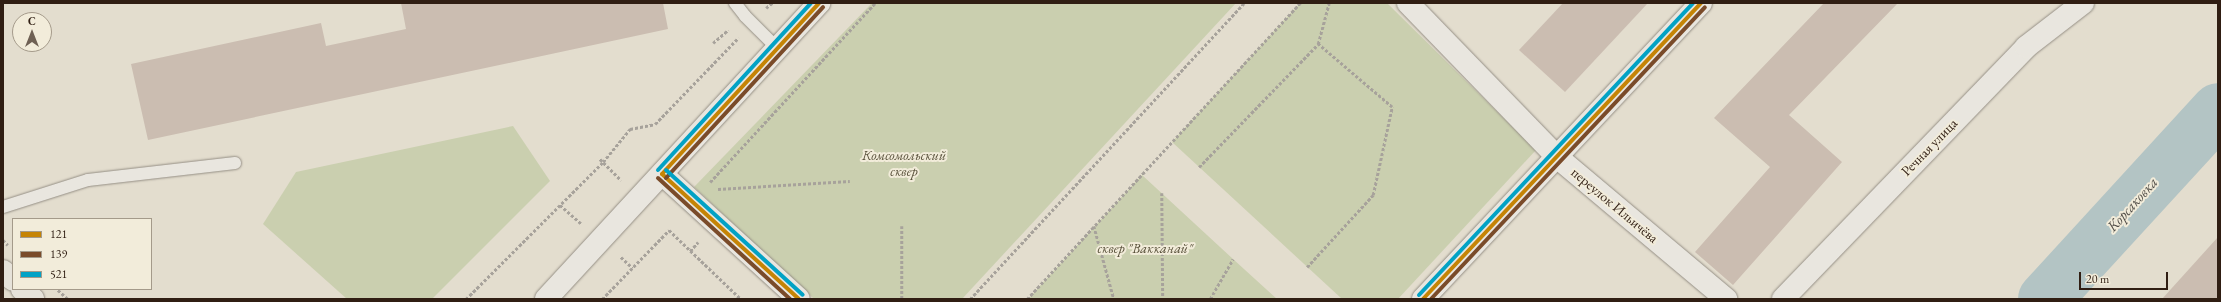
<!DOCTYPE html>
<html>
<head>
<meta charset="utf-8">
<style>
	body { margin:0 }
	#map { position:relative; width:2221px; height:302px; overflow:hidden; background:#e3ddce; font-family:"EB Garamond",serif }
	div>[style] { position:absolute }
	.green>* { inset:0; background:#cacfaf }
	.river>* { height:54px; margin:-27px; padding:0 27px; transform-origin:27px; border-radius:27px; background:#b3c4c4 }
	.building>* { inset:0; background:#cbbdb1 }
	.path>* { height:2.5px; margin-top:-1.25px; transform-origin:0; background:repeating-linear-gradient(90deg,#a7a29b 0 3px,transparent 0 5px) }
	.roads { filter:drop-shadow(0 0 1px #958f85) drop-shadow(0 0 1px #958f85) }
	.lane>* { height:12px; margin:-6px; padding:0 6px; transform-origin:6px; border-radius:6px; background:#e9e6df }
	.street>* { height:22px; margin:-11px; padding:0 11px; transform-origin:11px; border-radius:11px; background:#e9e6df }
	.secondary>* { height:22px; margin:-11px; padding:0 11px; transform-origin:11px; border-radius:11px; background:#e9e6df }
	.primary>* { height:22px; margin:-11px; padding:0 11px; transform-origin:11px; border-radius:11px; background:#e6e2d9 }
	.bus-1>* { height:4px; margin:-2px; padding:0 2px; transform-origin:2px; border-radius:2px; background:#c58405 }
	.bus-2>* { height:4px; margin:-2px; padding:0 2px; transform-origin:2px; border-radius:2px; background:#7a4b2a }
	.bus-3>* { height:4px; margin:-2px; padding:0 2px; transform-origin:2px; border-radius:2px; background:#02a2c5 }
	span { translate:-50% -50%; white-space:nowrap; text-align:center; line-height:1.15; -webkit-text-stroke:4px #f2ecda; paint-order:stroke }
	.street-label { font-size:14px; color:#301e13 }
	.park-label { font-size:14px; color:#58503a; font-style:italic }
	.water-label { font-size:15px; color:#514d47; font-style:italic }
	.frame { position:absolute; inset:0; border:4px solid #301e13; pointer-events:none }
	.legend { position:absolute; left:12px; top:218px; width:140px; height:72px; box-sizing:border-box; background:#f2ecda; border:1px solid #a49a8a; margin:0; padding:5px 7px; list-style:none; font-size:12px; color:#301e13 }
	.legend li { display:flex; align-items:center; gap:8px; height:20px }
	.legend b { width:20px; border:1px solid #a49a8a }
	.north { position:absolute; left:12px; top:12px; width:40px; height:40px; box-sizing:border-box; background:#f2ecda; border:1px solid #a49a8a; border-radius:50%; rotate:0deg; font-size:11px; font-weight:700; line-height:16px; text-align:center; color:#301e13 }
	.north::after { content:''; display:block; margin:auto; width:14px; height:18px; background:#6f6154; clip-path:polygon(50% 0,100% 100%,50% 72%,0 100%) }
	.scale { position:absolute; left:2079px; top:272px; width:89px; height:18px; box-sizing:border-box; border:2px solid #301e13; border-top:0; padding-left:5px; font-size:12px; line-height:14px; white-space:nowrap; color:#301e13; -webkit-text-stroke:3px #f2ecda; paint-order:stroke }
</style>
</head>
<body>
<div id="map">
	<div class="green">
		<i style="clip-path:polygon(872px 3px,1236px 3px,962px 299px,814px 299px,694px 187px)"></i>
		<i style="clip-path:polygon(1300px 3px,1387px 3px,1536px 150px,1398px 299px,1342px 299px,1172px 142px)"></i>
		<i style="clip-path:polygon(513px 126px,550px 181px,432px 299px,347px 299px,263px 224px,296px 172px)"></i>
		<i style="clip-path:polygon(1142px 175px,1233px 259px,1277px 299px,1028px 299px)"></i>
	</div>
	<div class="river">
		<i style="left:2045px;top:299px;width:256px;rotate:-47.5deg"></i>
	</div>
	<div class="building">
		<i style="clip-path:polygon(401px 3px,663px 3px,668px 29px,148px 140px,131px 64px,321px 23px,326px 46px,406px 29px)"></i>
		<i style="clip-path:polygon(1563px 3px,1648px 3px,1565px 92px,1519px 50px)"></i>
		<i style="clip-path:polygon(1824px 3px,1898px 3px,1789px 115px,1842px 162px,1733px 285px,1695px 252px,1770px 167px,1714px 118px)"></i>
		<i style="clip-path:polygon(2218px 237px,2218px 299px,2162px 299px)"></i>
	</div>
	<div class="path">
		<i style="left:766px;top:8px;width:8px;rotate:-40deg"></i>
		<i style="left:713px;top:43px;width:20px;rotate:-41deg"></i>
		<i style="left:600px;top:159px;width:30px;rotate:45deg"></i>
		<i style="left:1199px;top:167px;width:171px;rotate:-45.9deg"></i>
		<i style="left:710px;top:182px;width:243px;rotate:-47.3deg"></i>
		<i style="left:718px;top:189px;width:132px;rotate:-3.5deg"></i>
		<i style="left:1162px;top:193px;width:106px;rotate:89.5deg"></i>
		<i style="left:560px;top:205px;width:28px;rotate:41deg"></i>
		<i style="left:902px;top:226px;width:73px;rotate:90deg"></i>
		<i style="left:1094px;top:226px;width:76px;rotate:74.7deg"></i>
		<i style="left:3px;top:240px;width:7px;rotate:45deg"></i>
		<i style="left:690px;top:251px;width:12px;rotate:-48deg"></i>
		<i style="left:621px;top:257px;width:16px;rotate:43deg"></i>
		<i style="left:1307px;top:267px;width:98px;rotate:-47.5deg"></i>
		<i style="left:1373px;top:195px;width:90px;rotate:-77.8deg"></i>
		<i style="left:1392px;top:107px;width:97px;rotate:-139.6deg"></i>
		<i style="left:1318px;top:44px;width:42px;rotate:-75deg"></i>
		<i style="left:58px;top:290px;width:13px;rotate:42deg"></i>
		<i style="left:466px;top:299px;width:194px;rotate:-45deg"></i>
		<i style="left:603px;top:162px;width:43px;rotate:-50.7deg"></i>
		<i style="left:630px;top:129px;width:25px;rotate:-11deg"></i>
		<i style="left:655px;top:124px;width:120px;rotate:-46deg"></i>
		<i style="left:602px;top:299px;width:96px;rotate:-45.8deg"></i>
		<i style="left:669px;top:230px;width:100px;rotate:43.8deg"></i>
		<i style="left:970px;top:299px;width:403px;rotate:-47.2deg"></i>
		<i style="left:1027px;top:299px;width:403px;rotate:-47.3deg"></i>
		<i style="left:1210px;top:299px;width:46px;rotate:-60.1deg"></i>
	</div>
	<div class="roads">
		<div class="lane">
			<i style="left:735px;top:3px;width:16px;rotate:52deg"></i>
			<i style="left:745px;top:16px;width:45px;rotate:45deg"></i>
			<i style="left:3px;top:207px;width:89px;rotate:-17.6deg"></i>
			<i style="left:88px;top:180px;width:148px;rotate:-6.6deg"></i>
		</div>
		<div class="street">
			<i style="left:1408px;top:3px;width:214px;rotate:45.9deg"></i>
			<i style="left:1557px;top:157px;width:221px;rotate:40deg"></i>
			<i style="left:1783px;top:299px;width:350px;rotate:-46deg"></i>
			<i style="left:2026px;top:47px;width:72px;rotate:-37.7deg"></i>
		</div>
		<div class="secondary">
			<i style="left:662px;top:174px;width:185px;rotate:42.4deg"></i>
			<i style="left:546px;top:299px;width:403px;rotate:-47.3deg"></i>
			<i style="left:1423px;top:299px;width:406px;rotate:-46.8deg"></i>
		</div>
		<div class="primary">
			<i style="left:3px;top:271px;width:13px;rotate:42deg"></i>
			<i style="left:22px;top:289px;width:15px;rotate:42deg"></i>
		</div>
	</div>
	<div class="bus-1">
		<i style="left:662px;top:174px;width:232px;rotate:-47.4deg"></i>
		<i style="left:662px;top:174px;width:185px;rotate:42.4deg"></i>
		<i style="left:1423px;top:299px;width:406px;rotate:-46.8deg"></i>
	</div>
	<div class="bus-2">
		<i style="left:658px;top:178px;width:179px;rotate:42.5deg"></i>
		<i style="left:666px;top:178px;width:232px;rotate:-47.4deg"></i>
		<i style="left:1431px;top:299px;width:400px;rotate:-46.8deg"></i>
	</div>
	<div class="bus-3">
		<i style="left:658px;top:170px;width:226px;rotate:-47.5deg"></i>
		<i style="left:666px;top:170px;width:185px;rotate:42.4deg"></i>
		<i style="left:1419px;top:295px;width:400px;rotate:-46.8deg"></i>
	</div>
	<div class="street-label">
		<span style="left:1929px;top:147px;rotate:-46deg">Речная улица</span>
		<span style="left:1615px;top:205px;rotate:40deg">переулок Ильичёва</span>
	</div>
	<div class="park-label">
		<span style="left:904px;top:163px">Комсомольский<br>сквер</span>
		<span style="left:1145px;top:248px">сквер "Вакканай"</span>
	</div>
	<div class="water-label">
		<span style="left:2132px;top:204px;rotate:-48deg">Корсаковка</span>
	</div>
	<div class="frame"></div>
	<ul class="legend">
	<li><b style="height:5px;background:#c58405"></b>121</li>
	<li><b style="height:5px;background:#7a4b2a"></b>139</li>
	<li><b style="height:5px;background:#02a2c5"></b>521</li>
	</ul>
	<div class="north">С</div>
	<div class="scale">20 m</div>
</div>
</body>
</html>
